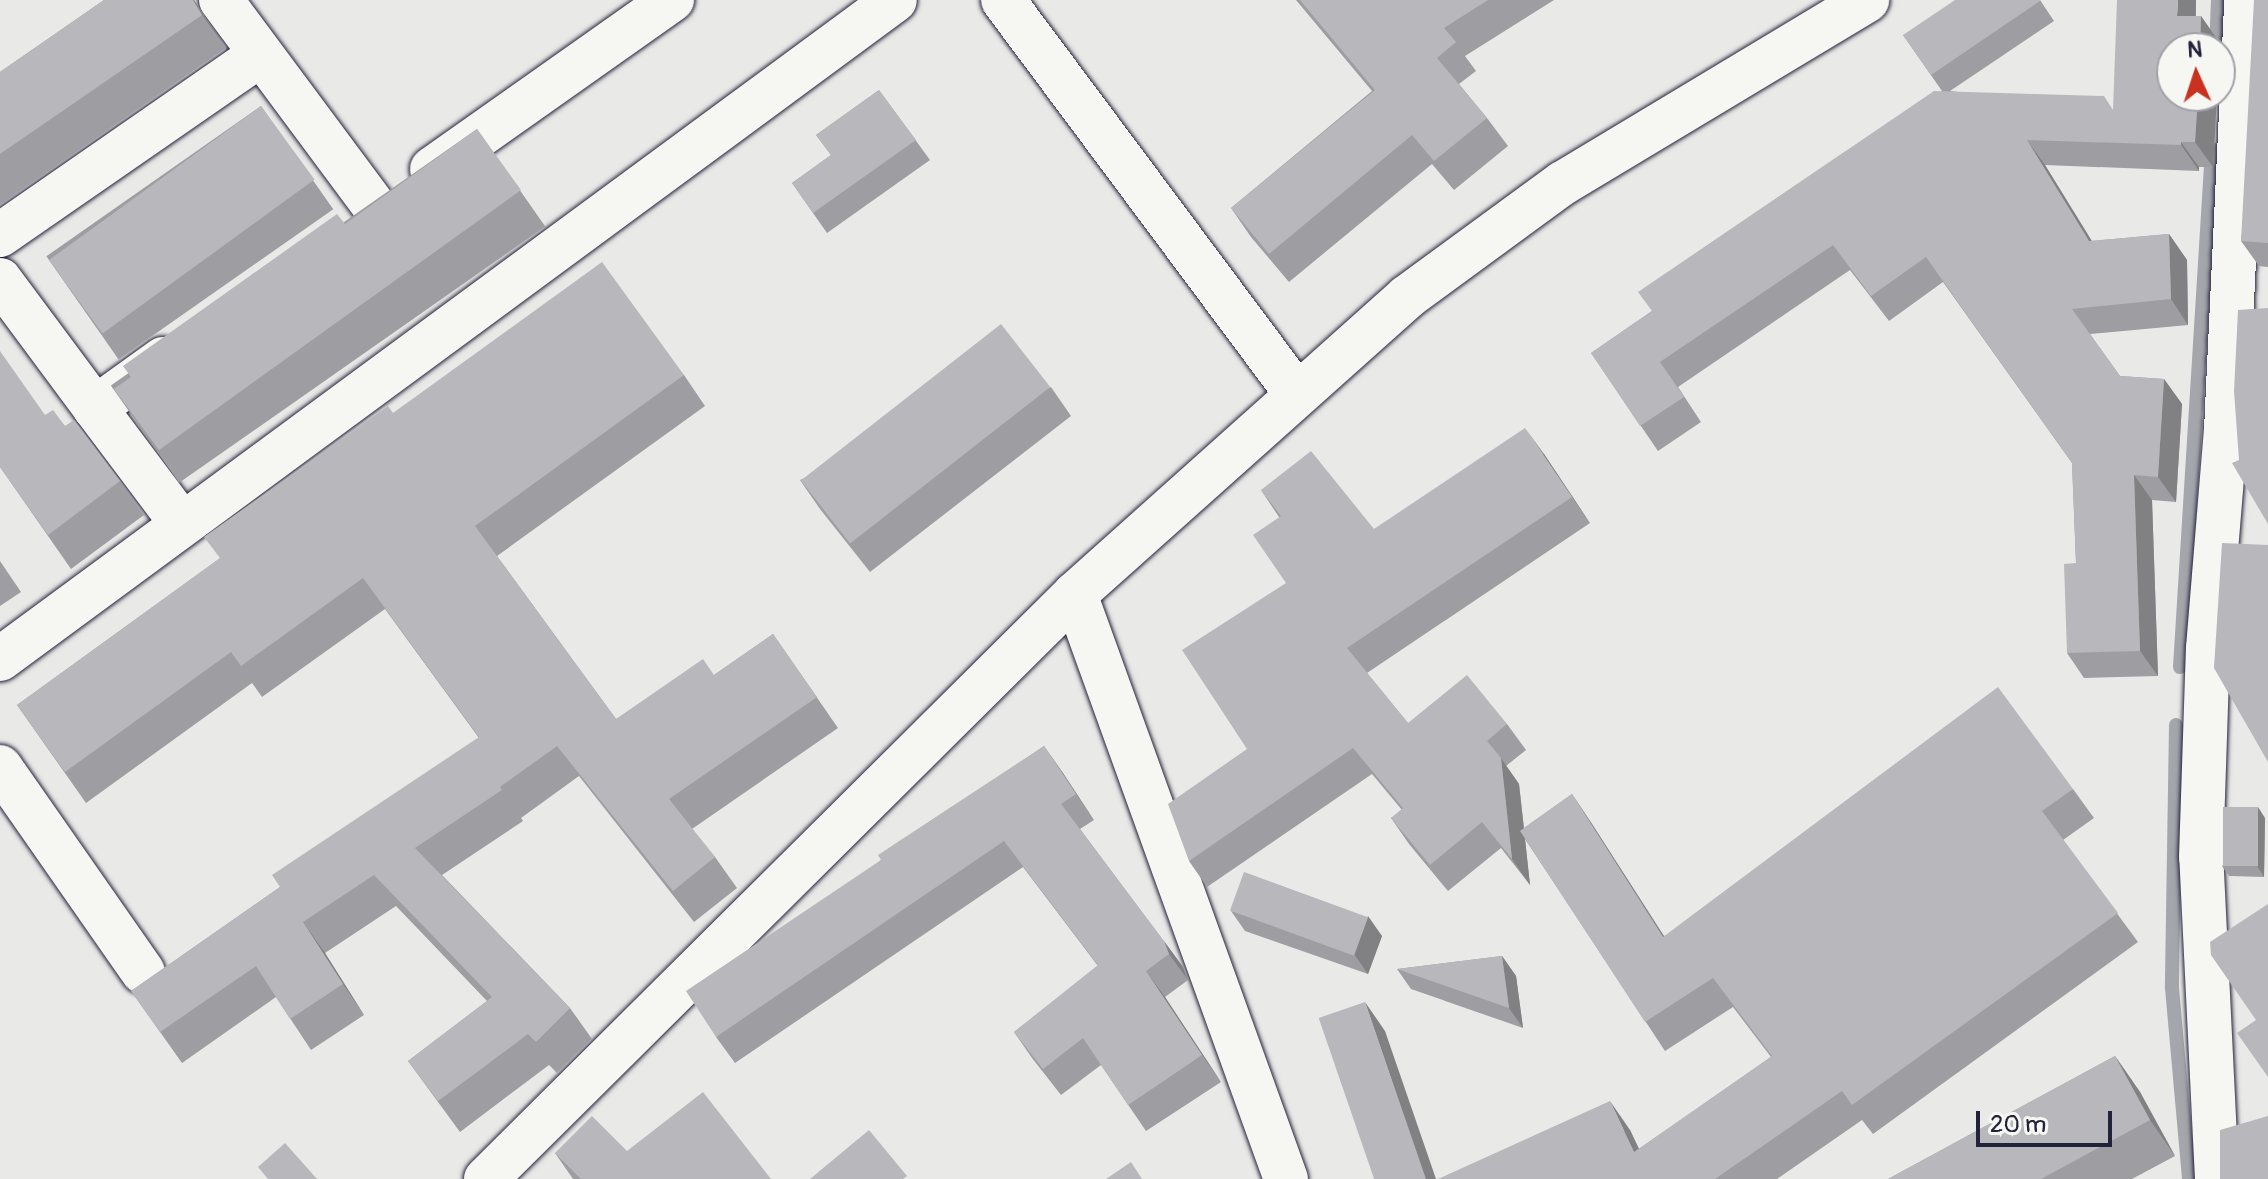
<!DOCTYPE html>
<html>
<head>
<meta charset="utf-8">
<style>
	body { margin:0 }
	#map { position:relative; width:2268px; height:1179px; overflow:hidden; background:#e9e9e7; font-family:Pangolin,sans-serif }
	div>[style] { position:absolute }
	.stream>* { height:14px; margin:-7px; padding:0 7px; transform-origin:7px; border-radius:7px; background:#a5a5ac }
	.roads { filter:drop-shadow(0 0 2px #22223b) drop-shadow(0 0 2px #22223b) }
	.street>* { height:44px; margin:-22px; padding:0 22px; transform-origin:22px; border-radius:22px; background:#f6f6f2 }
	.secondary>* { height:44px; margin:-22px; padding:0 22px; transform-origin:22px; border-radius:22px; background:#f6f6f2 }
	.wall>* { inset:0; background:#9e9ea2; transform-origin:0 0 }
	.shaded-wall>* { inset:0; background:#818184 }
	.building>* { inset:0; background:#b8b8bc; transform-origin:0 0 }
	span { translate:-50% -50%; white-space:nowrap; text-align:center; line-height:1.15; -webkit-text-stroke:7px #f6f6f2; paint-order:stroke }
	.north { position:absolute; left:2156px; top:32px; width:80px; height:80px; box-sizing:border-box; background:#f6f6f2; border:2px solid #a1a1a9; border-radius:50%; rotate:357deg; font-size:22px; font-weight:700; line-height:32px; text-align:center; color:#22223b }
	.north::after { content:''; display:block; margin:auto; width:28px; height:36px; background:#c8321e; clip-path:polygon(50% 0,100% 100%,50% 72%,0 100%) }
	.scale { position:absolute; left:1976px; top:1111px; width:136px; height:36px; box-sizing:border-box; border:4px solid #22223b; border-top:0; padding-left:10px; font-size:24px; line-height:28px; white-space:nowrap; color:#22223b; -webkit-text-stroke:6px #f6f6f2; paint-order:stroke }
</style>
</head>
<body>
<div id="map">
	<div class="stream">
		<i style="left:2216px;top:48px;width:48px;rotate:-87.6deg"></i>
		<i style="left:2180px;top:667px;width:519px;rotate:-86.46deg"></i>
		<i style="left:2176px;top:725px;width:263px;rotate:90.9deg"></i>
		<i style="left:2172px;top:988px;width:192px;rotate:84.9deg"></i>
	</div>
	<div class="roads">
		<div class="street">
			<i style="left:221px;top:0;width:260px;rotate:53.4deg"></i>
			<i style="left:1003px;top:0;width:492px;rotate:53.3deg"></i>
			<i style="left:432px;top:169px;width:294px;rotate:-35.2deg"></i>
			<i style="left:0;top:235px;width:316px;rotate:-34.7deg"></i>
			<i style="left:0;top:280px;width:159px;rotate:53.4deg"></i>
			<i style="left:163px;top:359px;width:84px;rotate:144.2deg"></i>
			<i style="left:95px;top:408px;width:145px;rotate:53.1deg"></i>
			<i style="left:1075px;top:594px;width:622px;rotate:70.17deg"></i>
			<i style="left:0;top:659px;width:1111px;rotate:-36.36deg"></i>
			<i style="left:0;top:767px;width:250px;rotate:55.1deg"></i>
		</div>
		<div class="secondary">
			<i style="left:486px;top:1179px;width:830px;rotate:-44.8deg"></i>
			<i style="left:1075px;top:594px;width:445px;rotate:-41.8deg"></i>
			<i style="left:1407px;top:297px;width:193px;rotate:-36.2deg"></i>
			<i style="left:1563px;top:183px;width:355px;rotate:-31deg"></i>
			<i style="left:2217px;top:1179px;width:322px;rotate:-92.8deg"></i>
			<i style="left:2201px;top:857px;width:209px;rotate:-88.1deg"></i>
			<i style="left:2208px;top:648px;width:219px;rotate:-85.3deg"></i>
			<i style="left:2226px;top:430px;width:430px;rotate:-87.3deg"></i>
		</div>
	</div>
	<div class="wall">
		<i style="clip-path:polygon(104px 0,194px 0,226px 48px,0 205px,0 72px)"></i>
		<i style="clip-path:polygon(1296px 0,1554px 0,1465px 56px,1476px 71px,1459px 84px,1487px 118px,1508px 146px,1454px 190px,1432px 164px,1289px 282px,1251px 237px,1231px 208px,1372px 91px)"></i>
		<i style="clip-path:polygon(2040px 0,2054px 21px,1950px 91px,2113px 110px,2196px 0,2196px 16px,2201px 16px,2219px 42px,2172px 96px,2217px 96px,2213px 167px,2199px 167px,2199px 171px,2045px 165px,2092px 241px,2169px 234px,2187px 260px,2188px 325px,2090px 334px,2120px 376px,2164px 379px,2182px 404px,2176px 502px,2152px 500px,2158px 676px,2084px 678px,2067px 653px,2076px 563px,2072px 463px,1943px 282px,1889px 321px,1850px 270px,1678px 387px,1701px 422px,1658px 451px,1591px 353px,1652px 311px,1942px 91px,1903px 35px)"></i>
		<i style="clip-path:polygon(2268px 0,2268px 267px,2259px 266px,2241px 241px)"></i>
		<i style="clip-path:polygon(879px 90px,930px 160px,827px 233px,792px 183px,831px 155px,816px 135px)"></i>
		<i style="left:261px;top:106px;width:126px;height:262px;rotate:55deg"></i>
		<i style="left:477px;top:129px;width:119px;height:447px;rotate:55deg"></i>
		<i style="clip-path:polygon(684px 375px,705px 406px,497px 556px,616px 719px,714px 675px,773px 634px,838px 728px,692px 829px,715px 857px,737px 888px,694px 922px,579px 776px,521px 818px,523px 821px,442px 875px,570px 1008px,592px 1039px,557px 1073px,549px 1065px,460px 1132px,408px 1061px,487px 1001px,396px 906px,325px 953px,364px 1015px,311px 1050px,276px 997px,182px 1063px,131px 991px,280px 887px,479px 738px,385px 609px,262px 697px,252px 683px,86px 803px,17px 705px,219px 559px,393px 413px)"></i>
		<i style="clip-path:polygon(1051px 387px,1071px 416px,870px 572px,820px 509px,800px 480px)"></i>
		<i style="clip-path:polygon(45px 415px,65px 426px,120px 481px,144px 515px,71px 569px,0 467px)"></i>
		<i style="clip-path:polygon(1544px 454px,1590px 523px,1367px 673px,1408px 723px,1507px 724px,1526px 750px,1506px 766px,1519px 784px,1524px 828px,1572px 794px,1592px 824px,1664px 936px,2073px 789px,2094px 818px,2063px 840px,2138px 942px,1873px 1134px,1862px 1120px,1777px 1179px,1438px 1179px,1630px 1130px,1639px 1149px,1771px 1057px,1733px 1007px,1665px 1051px,1525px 839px,1530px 885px,1501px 848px,1448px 891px,1409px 844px,1391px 818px,1402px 810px,1372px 774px,1207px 887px,1189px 861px,1247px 749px,1286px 583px,1279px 517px,1261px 490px,1374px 529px)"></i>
		<i style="clip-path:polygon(0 561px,21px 592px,0 606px)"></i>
		<i style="clip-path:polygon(1044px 746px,1094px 820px,1080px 829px,1183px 967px,1188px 980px,1165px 997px,1221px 1082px,1146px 1131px,1101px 1065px,1061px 1095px,1032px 1058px,1014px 1032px,1098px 966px,1023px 867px,735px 1063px,716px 1037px,881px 860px)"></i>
		<i style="clip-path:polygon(2265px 818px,2264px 877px,2229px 876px,2222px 866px)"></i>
		<i style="clip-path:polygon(1231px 911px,1382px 936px,1368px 974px,1245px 931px)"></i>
		<i style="clip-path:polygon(1502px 956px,1516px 976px,1523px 1028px,1411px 989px,1397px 969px)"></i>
		<i style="clip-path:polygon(2115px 1056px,2140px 1092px,2175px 1156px,2132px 1179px,1888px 1179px)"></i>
		<i style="clip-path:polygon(627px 1151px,771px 1179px,573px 1179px,555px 1153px)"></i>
	</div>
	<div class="shaded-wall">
		<i style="clip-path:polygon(193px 0,194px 0,226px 48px,202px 15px)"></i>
		<i style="clip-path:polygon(2178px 0,2196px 0,2195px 42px,2177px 16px)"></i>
		<i style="clip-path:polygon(2201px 16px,2219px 42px,2219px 48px,2200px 48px)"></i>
		<i style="clip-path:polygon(2198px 96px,2217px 96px,2213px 167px,2195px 142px)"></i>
		<i style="clip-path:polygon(2027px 140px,2045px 165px,2107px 266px,2089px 241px)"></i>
		<i style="clip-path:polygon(2181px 142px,2199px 167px,2199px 171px,2181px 145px)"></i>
		<i style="clip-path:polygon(2169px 234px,2187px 260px,2188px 325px,2171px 299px)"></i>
		<i style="clip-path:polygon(2164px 379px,2182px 404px,2176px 502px,2158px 477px)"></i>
		<i style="clip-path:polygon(1525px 428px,1544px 454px,1590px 523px,1572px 497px)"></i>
		<i style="clip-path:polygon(2134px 475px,2152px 500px,2158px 676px,2140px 651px)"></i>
		<i style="clip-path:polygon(1044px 746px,1063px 773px,1094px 820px,1076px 794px)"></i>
		<i style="clip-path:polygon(1501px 758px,1519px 784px,1530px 885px,1512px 859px)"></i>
		<i style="clip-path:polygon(1572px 794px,1592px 824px,1683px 966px,1663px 937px)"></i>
		<i style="clip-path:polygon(2258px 807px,2265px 818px,2264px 877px,2257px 866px)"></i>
		<i style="clip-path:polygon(1368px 916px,1382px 936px,1368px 974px,1354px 954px)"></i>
		<i style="clip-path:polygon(303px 922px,325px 953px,364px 1015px,343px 984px)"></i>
		<i style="clip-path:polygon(1164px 941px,1183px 967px,1188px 980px,1169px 954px)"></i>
		<i style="clip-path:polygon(1502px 956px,1516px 976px,1523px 1028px,1509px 1008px)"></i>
		<i style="clip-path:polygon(1146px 971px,1165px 997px,1221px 1082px,1202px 1055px)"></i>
		<i style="clip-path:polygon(1365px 1002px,1385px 1031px,1436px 1179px,1425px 1179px)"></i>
		<i style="clip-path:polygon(2115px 1056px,2140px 1092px,2175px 1156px,2150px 1120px)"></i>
		<i style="clip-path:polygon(1610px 1101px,1630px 1130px,1653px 1179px,1634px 1152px)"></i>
	</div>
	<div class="building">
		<i style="clip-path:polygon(104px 0,193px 0,202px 15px,0 154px,0 72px)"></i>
		<i style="clip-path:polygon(1300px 0,1488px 0,1444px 28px,1456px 42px,1437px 58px,1487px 118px,1434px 161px,1412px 135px,1269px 254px,1231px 208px,1375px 90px)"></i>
		<i style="clip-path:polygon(1955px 0,2040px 0,2040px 1px,1931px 75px,1903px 35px)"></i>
		<i style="clip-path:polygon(2117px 0,2178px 0,2177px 16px,2201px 16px,2200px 48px,2172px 48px,2172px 96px,2198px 96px,2195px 142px,2181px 142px,2181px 145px,2027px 140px,2089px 241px,2169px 234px,2171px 299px,2072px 309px,2120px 376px,2164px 379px,2158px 477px,2134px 475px,2140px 651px,2067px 653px,2064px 564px,2076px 563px,2072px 463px,1926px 257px,1871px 296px,1833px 245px,1660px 362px,1684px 397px,1640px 426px,1591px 353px,1652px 311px,1638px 292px,1934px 91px,2104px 96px,2113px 110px)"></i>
		<i style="clip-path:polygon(2254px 0,2268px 0,2268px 243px,2241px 241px)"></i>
		<i style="clip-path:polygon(879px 90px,916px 140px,813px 213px,792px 183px,831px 155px,816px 135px)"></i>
		<i style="left:261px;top:106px;width:91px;height:262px;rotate:54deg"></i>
		<i style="clip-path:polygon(477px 129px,521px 190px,159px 450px,114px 389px,131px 377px,123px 366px,337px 214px,345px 224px)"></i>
		<i style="clip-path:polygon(602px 262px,684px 375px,475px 526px,616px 719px,703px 659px,714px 675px,773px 634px,817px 697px,669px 799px,715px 857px,673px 891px,557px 746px,500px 787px,502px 790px,415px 848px,570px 1008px,536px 1042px,528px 1034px,438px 1101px,408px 1061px,492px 997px,374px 875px,303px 922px,343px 984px,290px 1019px,256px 966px,160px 1032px,131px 991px,280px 887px,272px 875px,479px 737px,363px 578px,241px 666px,231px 652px,65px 772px,17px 705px,220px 558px,204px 537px,388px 406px,393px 413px)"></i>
		<i style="clip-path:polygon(2268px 308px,2268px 524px,2232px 463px,2239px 460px,2234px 391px,2238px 310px)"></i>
		<i style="left:1001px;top:324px;width:80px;height:254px;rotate:52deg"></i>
		<i style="clip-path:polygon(0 351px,45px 415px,53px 410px,65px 426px,74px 420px,120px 481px,48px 535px,0 467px)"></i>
		<i style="clip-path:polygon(1525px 428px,1572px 497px,1347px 648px,1408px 723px,1467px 675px,1507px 724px,1487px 741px,1501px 758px,1512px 859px,1482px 822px,1430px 865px,1391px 818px,1403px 808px,1353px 748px,1189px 861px,1168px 804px,1247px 749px,1182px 650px,1286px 583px,1253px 535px,1281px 516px,1261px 490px,1311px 451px,1374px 529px)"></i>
		<i style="clip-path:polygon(2222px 543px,2268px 545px,2268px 762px,2214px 668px)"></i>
		<i style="clip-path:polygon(1998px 687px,2073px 789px,2042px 811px,2118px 913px,1852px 1105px,1842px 1091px,1715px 1179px,1438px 1179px,1610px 1101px,1634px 1152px,1772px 1056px,1713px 978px,1645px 1022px,1520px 831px,1572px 794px,1663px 937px)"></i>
		<i style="clip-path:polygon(1044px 746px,1076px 794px,1061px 804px,1164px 941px,1169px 954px,1146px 971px,1202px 1055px,1128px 1105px,1083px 1038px,1043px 1069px,1014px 1032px,1098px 965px,1004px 841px,716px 1037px,686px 991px,881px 860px,878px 855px)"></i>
		<i style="left:2223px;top:807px;width:35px;height:59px"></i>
		<i style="left:1244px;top:872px;width:132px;height:41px;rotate:20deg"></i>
		<i style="clip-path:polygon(2268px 904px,2268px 1077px,2237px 1033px,2256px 1020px,2211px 955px,2210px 942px)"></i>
		<i style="clip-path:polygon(1502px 956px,1509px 1008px,1397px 969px)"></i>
		<i style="left:1365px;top:1002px;width:187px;height:49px;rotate:71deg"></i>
		<i style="clip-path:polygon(2115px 1056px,2150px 1120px,2041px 1179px,1888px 1179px)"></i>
		<i style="clip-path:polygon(703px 1092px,771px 1179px,581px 1179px,555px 1153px,592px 1116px,627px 1151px)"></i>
		<i style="clip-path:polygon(2268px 1116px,2268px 1179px,2220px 1179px,2220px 1130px)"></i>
		<i style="clip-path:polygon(869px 1130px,907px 1176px,903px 1179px,810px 1179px)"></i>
		<i style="clip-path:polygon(285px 1143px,317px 1179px,268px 1179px,258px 1167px)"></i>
		<i style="clip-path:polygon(1131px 1162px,1142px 1179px,1106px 1179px)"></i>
	</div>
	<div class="north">N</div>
	<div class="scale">20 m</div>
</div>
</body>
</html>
